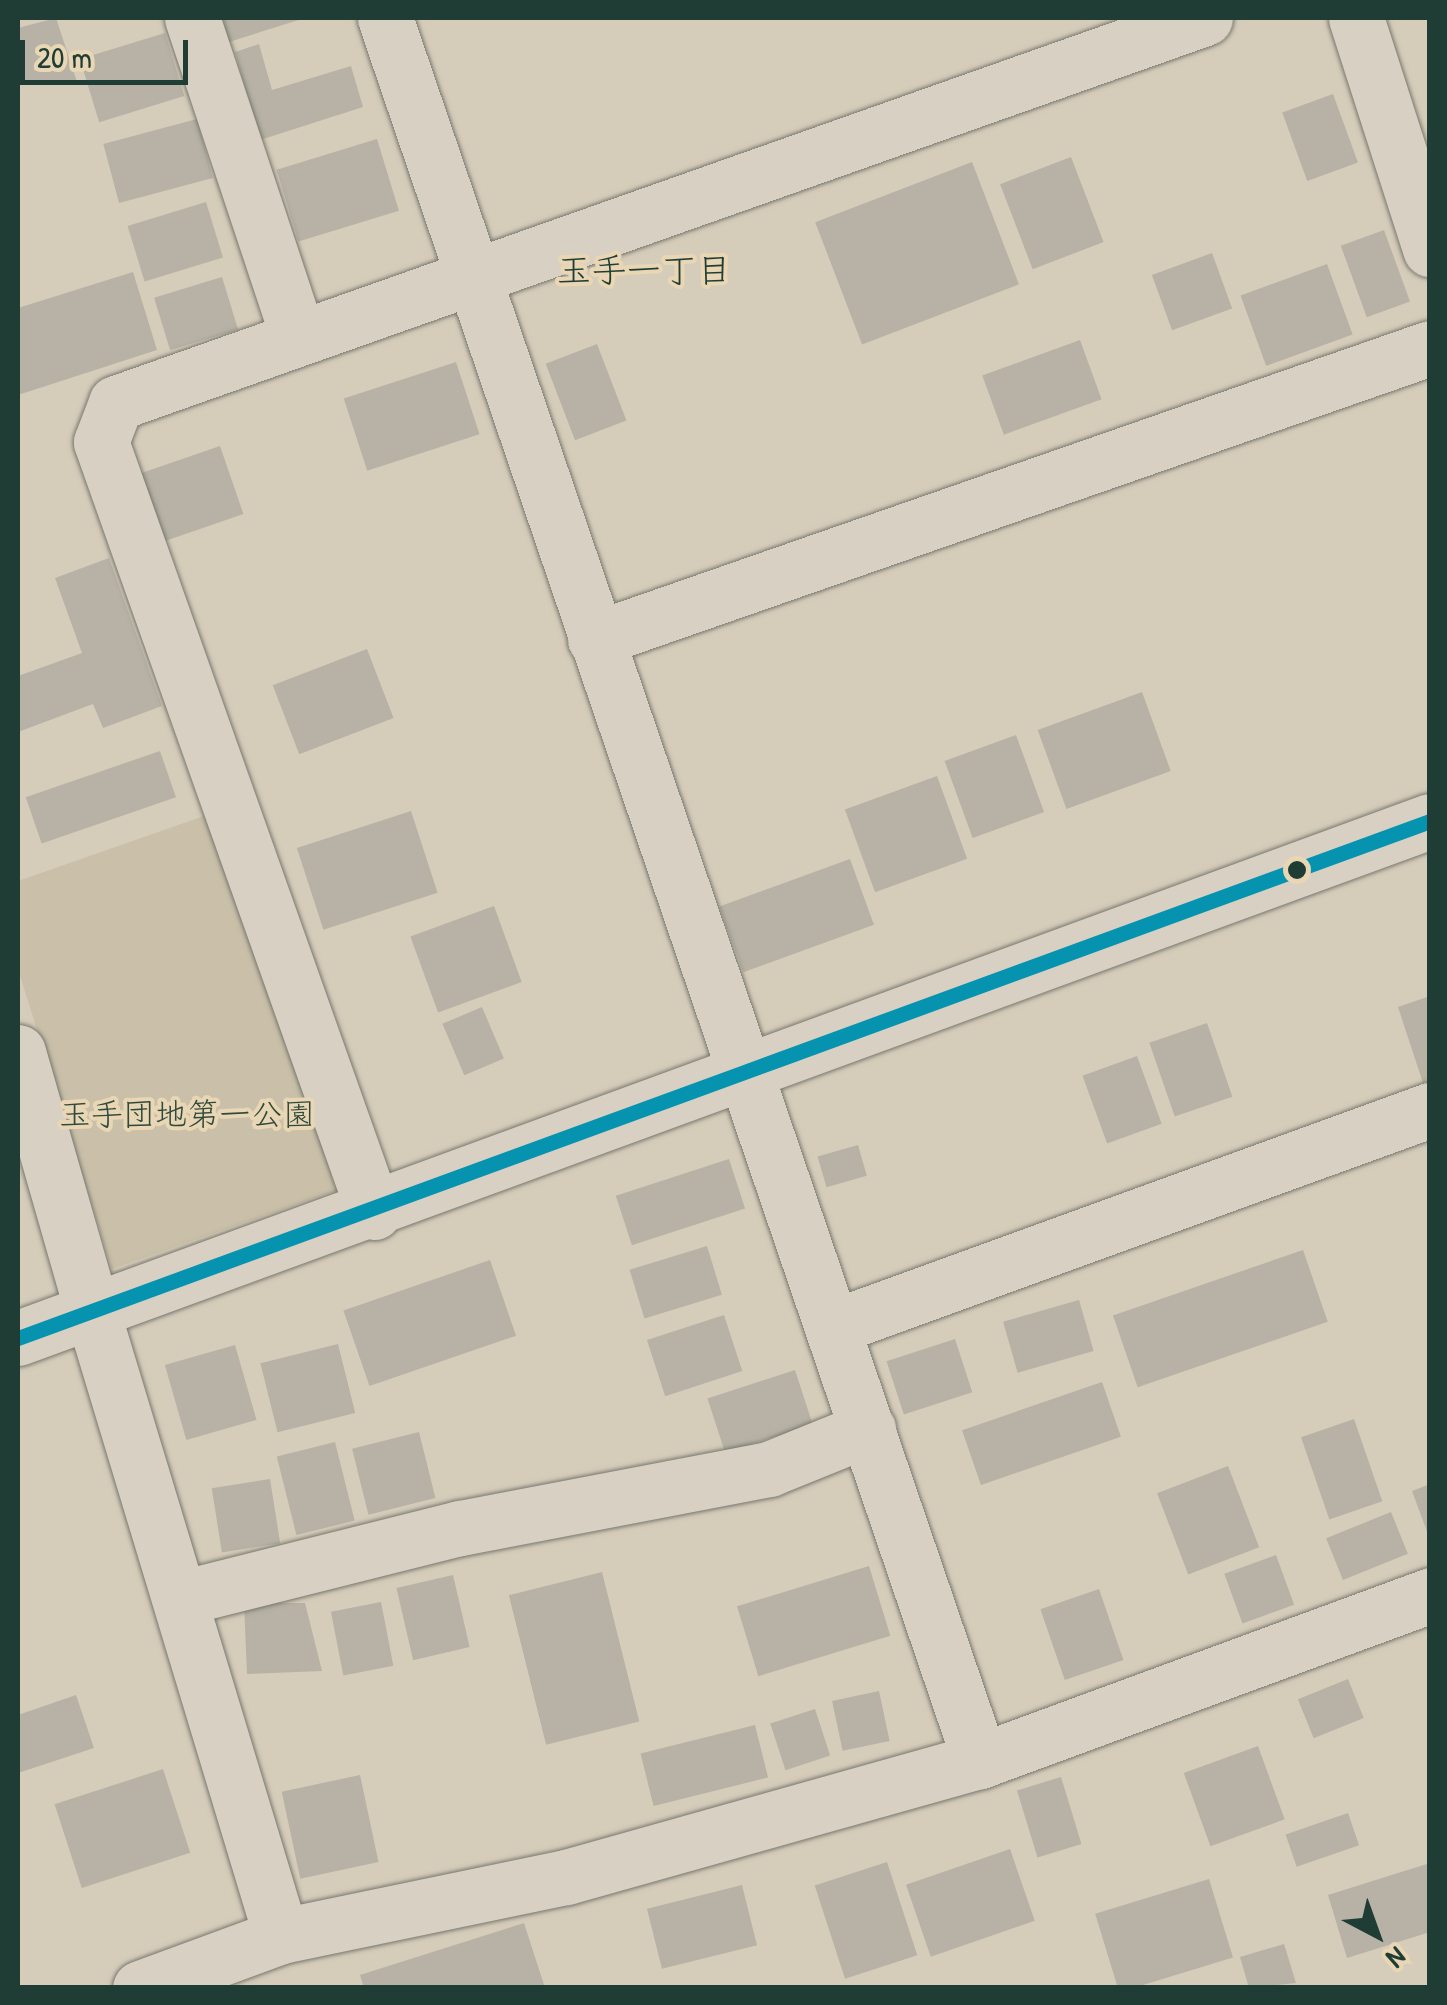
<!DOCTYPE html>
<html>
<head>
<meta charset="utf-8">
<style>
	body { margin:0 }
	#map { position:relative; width:1447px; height:2005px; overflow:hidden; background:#d6ccba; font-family:"Patrick Hand","Klee One",sans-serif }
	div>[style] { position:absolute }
	.green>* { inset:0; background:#cac0a9 }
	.building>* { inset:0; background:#b7b2a5; transform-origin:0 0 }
	.roads { filter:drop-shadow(0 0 2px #77786e) drop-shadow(0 0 2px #77786e) }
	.minor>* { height:55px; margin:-27.5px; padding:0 27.5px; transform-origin:27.5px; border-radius:27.5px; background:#d8d0c3 }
	.tertiary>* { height:55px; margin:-27.5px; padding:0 27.5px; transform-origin:27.5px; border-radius:27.5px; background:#d8d0c3 }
	.bus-1>* { height:15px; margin:-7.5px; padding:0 7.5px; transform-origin:7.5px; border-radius:7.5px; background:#0693af }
	.dots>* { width:28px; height:28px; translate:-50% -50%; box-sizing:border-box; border:5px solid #e9d6b4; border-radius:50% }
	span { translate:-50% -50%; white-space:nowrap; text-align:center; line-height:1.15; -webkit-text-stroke:8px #e9d6b4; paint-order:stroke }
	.park-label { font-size:32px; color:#2f493e }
	.neighbourhood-label { font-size:35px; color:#1f3d34 }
	.frame { position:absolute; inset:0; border:20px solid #1f3d34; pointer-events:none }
	.north { position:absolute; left:1327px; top:1885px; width:100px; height:100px; -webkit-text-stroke:8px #e9d6b4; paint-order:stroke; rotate:139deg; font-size:28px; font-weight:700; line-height:40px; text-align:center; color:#1f3d34 }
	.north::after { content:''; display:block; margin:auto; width:35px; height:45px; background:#1f3d34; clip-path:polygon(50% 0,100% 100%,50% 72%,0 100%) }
	.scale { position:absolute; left:20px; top:40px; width:168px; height:45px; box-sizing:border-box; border:5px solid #1f3d34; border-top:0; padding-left:12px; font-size:30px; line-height:35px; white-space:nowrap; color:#1f3d34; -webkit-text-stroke:8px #e9d6b4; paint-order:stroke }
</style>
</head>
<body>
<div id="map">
	<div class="green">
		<i style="clip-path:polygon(204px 816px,340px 1189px,112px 1269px,18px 969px,18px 881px)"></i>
	</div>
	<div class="building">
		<i style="clip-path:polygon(56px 18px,77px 82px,18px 82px,18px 28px)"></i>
		<i style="clip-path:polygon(222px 18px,305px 18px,229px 42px)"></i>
		<i style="left:165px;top:33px;width:66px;height:89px;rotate:73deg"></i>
		<i style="clip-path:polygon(259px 44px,272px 90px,351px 66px,363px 107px,260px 140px,235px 52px)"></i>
		<i style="left:1333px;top:94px;width:73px;height:54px;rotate:70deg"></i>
		<i style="left:197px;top:119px;width:61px;height:97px;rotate:75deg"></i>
		<i style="left:377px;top:139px;width:75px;height:105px;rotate:73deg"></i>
		<i style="left:1071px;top:157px;width:91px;height:76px;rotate:69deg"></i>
		<i style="left:972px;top:162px;width:131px;height:168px;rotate:69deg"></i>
		<i style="left:206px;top:202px;width:58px;height:82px;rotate:73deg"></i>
		<i style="left:1384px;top:230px;width:76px;height:46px;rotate:70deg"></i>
		<i style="left:1212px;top:253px;width:59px;height:64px;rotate:70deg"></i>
		<i style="left:1327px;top:264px;width:75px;height:92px;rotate:70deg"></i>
		<i style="clip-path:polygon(133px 272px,157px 350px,18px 395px,18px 308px)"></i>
		<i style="left:222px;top:277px;width:55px;height:71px;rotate:73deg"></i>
		<i style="left:1080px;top:340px;width:63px;height:104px;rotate:70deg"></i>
		<i style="left:597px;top:344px;width:82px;height:55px;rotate:69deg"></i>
		<i style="left:456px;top:362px;width:76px;height:118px;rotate:72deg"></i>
		<i style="left:220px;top:446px;width:72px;height:89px;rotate:71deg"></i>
		<i style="clip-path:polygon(109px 558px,162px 706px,103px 728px,93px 704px,18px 732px,18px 676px,82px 653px,55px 578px)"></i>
		<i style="left:367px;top:649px;width:74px;height:101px;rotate:69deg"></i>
		<i style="left:1142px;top:692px;width:84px;height:111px;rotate:70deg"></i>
		<i style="left:1016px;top:735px;width:82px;height:76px;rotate:70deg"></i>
		<i style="left:160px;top:751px;width:49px;height:142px;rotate:71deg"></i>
		<i style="left:937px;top:776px;width:88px;height:98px;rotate:70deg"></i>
		<i style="left:411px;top:811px;width:86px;height:120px;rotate:72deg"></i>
		<i style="left:850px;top:859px;width:70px;height:139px;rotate:70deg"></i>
		<i style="left:494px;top:906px;width:81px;height:89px;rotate:70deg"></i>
		<i style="clip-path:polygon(1430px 996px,1430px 1081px,1423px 1083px,1398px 1007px)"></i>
		<i style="left:482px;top:1007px;width:56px;height:43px;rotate:67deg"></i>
		<i style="left:1207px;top:1023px;width:78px;height:61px;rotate:71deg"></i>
		<i style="left:1137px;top:1056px;width:72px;height:58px;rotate:70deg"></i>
		<i style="left:858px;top:1145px;width:32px;height:42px;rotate:74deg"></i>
		<i style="left:729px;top:1159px;width:52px;height:119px;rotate:72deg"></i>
		<i style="left:707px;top:1246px;width:51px;height:81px;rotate:73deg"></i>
		<i style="left:1303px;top:1250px;width:76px;height:201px;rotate:71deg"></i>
		<i style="left:490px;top:1260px;width:80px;height:155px;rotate:71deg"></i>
		<i style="left:1079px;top:1300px;width:53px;height:79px;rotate:74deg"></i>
		<i style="left:724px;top:1315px;width:59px;height:81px;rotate:72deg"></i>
		<i style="left:955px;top:1339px;width:56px;height:72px;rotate:72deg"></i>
		<i style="left:338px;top:1344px;width:71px;height:80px;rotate:76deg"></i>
		<i style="left:235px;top:1345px;width:78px;height:73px;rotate:74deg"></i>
		<i style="left:795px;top:1370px;width:57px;height:92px;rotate:72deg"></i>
		<i style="left:1102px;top:1382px;width:58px;height:148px;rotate:71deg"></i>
		<i style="left:1354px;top:1419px;width:87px;height:56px;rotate:71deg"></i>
		<i style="left:419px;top:1432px;width:68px;height:69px;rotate:76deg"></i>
		<i style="left:335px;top:1442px;width:81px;height:60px;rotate:76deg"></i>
		<i style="left:1228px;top:1466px;width:87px;height:76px;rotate:69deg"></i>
		<i style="left:270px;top:1479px;width:65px;height:59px;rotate:81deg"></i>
		<i style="clip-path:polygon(1430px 1484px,1430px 1537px,1429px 1537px,1412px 1491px)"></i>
		<i style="left:1391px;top:1512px;width:45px;height:70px;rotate:68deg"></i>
		<i style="left:1276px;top:1555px;width:53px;height:55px;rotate:70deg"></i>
		<i style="left:869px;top:1566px;width:73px;height:138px;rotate:73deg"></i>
		<i style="left:602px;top:1572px;width:154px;height:96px;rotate:76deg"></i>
		<i style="left:453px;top:1575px;width:74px;height:58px;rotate:77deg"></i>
		<i style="left:1099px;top:1589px;width:75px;height:62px;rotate:71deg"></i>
		<i style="left:381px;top:1602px;width:65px;height:51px;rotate:79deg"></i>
		<i style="clip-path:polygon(244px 1603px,305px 1603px,322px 1671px,247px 1674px)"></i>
		<i style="left:1348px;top:1679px;width:42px;height:54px;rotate:68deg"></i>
		<i style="left:879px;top:1691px;width:51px;height:48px;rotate:78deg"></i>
		<i style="clip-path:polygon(76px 1695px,94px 1748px,18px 1773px,18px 1715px)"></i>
		<i style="left:815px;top:1709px;width:49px;height:47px;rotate:72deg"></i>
		<i style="left:755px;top:1725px;width:54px;height:118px;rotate:76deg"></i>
		<i style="left:1258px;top:1746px;width:78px;height:79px;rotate:70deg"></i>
		<i style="left:163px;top:1769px;width:88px;height:114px;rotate:72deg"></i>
		<i style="left:360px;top:1775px;width:89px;height:80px;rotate:78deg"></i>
		<i style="left:1061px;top:1777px;width:70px;height:46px;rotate:73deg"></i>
		<i style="left:1348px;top:1813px;width:34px;height:66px;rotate:71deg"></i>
		<i style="left:1010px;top:1849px;width:76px;height:110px;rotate:71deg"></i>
		<i style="left:887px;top:1862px;width:98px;height:76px;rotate:72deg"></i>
		<i style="clip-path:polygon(1430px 1863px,1430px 1932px,1347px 1958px,1328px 1895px)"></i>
		<i style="left:1209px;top:1879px;width:82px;height:119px;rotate:73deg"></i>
		<i style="left:742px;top:1885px;width:62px;height:98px;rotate:76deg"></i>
		<i style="clip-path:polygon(524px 1923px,545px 1988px,364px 1988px,360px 1975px)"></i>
		<i style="clip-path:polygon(1284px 1944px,1296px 1983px,1249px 1988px,1240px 1957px)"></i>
	</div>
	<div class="roads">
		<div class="minor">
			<i style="left:192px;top:18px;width:335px;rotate:71.6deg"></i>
			<i style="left:385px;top:18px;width:1842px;rotate:71.15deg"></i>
			<i style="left:1356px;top:18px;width:243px;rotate:72.2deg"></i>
			<i style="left:595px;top:639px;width:884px;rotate:-19.21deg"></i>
			<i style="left:374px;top:1212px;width:817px;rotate:-109.52deg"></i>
			<i style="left:101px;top:442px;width:42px;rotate:-69deg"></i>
			<i style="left:116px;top:403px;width:1155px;rotate:-19.47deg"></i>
			<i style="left:93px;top:1314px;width:650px;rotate:73.18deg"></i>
			<i style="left:833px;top:1327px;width:635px;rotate:-19.98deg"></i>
			<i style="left:181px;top:1598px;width:288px;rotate:-14.1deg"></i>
			<i style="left:460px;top:1528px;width:315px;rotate:-10.8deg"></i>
			<i style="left:769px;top:1469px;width:107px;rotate:-22deg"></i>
		</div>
		<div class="tertiary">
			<i style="left:18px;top:1052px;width:273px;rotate:74deg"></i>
			<i style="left:18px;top:1338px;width:1504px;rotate:-20.11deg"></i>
			<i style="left:140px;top:1988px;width:150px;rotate:-20.2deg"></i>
			<i style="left:281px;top:1936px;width:291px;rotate:-11.7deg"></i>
			<i style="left:566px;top:1877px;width:430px;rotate:-15.7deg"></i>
			<i style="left:980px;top:1761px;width:480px;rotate:-20.2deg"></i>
		</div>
	</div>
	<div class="bus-1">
		<i style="left:18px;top:1338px;width:1504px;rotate:-20.11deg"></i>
	</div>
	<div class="dots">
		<i style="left:1297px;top:870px;background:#1f3d34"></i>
	</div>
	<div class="park-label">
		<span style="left:187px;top:1114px">玉手団地第一公園</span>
	</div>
	<div class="neighbourhood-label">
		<span style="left:644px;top:270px">玉手一丁目</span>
	</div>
	<div class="frame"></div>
	<div class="north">N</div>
	<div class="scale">20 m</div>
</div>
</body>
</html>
